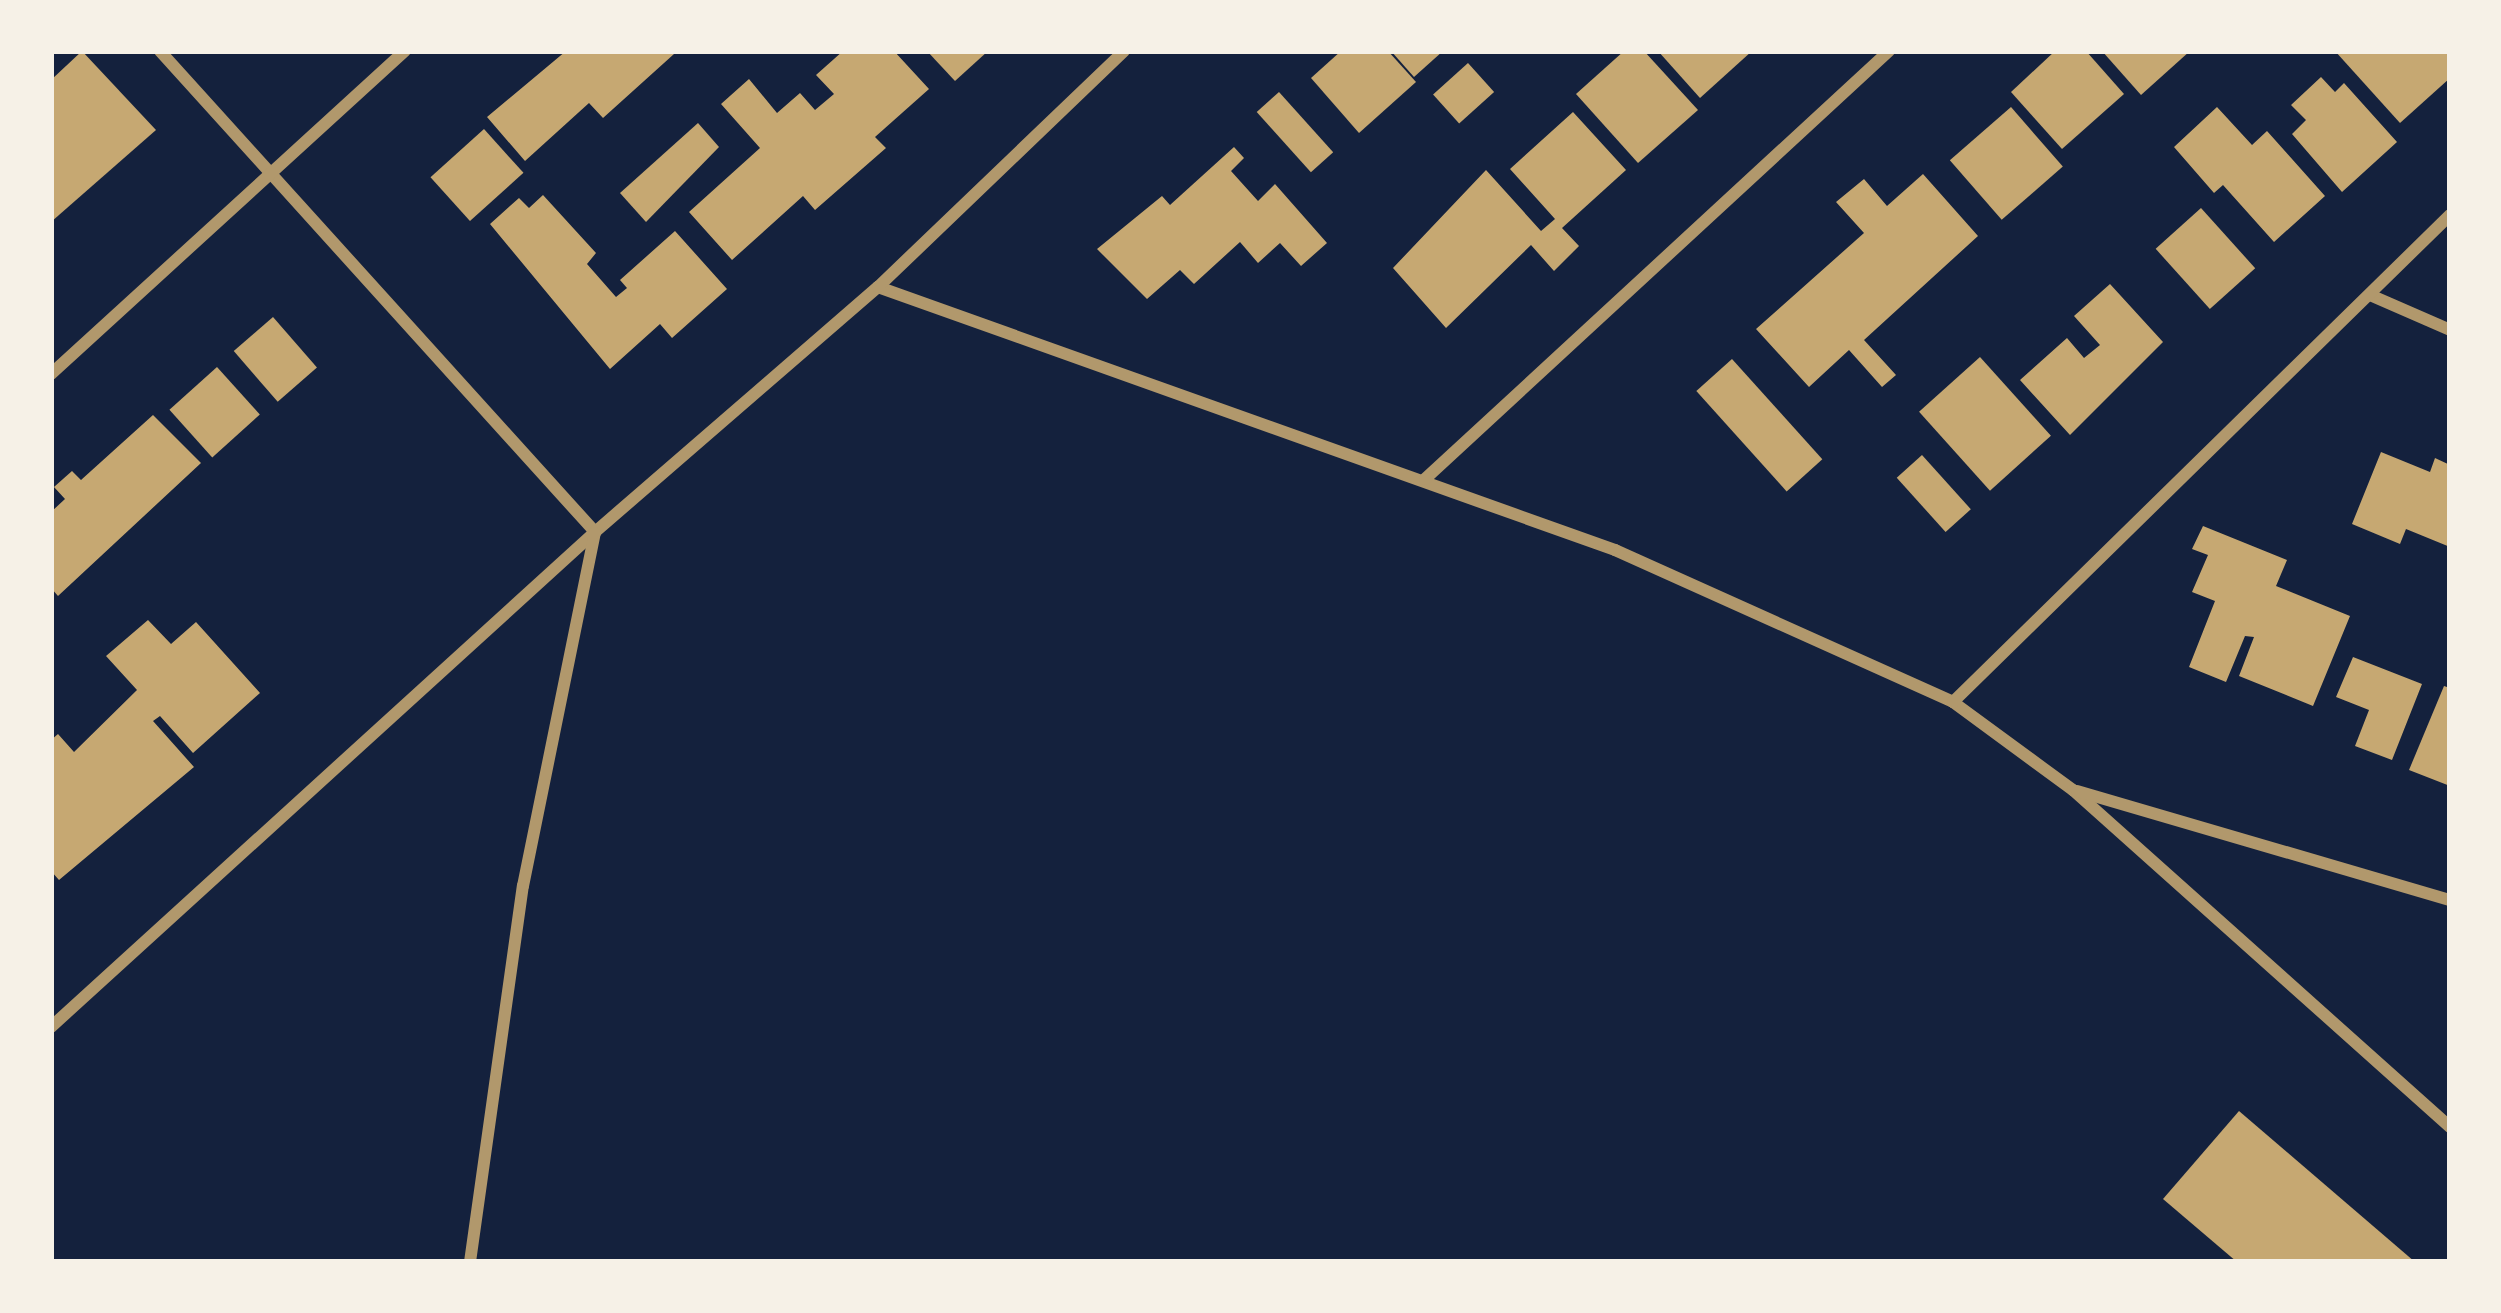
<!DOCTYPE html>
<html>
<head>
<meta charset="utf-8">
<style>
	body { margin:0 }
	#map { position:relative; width:2501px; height:1313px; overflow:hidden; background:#14213d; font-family:"DM Sans",sans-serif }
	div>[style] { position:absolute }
	.building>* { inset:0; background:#c6a872; transform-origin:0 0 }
	.minor>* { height:12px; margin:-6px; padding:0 6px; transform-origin:6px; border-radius:6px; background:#b1986c }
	span { translate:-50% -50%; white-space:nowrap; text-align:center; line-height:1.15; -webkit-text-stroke:12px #f6f1e7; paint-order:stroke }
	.frame { position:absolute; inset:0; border:54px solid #f6f1e7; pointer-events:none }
</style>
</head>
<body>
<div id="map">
	<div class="building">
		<i style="clip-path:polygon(82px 51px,156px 130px,51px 222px,51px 80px)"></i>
		<i style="clip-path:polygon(566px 51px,674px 54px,603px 118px,589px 103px,525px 161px,487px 117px)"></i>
		<i style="clip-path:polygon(843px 51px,894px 51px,929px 89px,875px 137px,886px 148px,815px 210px,803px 196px,732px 260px,689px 212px,760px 148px,721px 104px,749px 79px,777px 113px,800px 93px,815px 110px,834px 94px,816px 75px)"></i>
		<i style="clip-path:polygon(927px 51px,988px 51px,955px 81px)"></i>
		<i style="clip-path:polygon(1341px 51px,1388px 51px,1416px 82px,1359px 133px,1311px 78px)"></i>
		<i style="clip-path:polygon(1391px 51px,1443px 51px,1414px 77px)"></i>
		<i style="clip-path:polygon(1624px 51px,1644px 51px,1698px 110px,1638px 163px,1576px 94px)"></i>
		<i style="clip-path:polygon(1658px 51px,1752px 51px,1700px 98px)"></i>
		<i style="clip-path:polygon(2055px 51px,2086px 51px,2124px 94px,2062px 149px,2011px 92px)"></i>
		<i style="clip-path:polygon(2102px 51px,2190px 51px,2141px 95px)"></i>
		<i style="clip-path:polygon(2335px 51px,2450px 51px,2450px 78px,2400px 123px)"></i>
		<i style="left:1468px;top:63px;width:39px;height:47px;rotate:48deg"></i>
		<i style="clip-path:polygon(2321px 77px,2335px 92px,2344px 83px,2397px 142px,2342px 192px,2292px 134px,2306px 120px,2291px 105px)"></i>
		<i style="left:1279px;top:92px;width:81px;height:30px;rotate:48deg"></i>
		<i style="left:2011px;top:107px;width:79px;height:81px;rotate:49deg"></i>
		<i style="clip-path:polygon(2217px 107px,2252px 145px,2267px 131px,2325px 196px,2274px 242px,2223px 185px,2214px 193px,2174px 147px)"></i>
		<i style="clip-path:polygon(1573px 112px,1626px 170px,1562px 228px,1579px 246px,1554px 271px,1531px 245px,1446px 328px,1393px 268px,1486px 170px,1541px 231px,1555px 219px,1510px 169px)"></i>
		<i style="clip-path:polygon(698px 123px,719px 147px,646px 222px,620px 193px)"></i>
		<i style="left:484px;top:129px;width:59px;height:72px;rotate:48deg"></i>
		<i style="clip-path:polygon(1234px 147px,1244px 158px,1231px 171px,1258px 201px,1275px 184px,1327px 243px,1301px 266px,1280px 243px,1258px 263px,1240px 242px,1194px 284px,1180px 270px,1147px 299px,1097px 249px,1162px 196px,1170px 205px)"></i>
		<i style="clip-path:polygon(1923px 174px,1978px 236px,1864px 340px,1896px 375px,1882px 387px,1849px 350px,1809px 387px,1756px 329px,1864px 233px,1836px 202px,1864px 179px,1887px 206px)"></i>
		<i style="clip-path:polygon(543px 195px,596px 253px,587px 264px,616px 297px,627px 288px,620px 280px,675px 231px,727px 289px,672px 338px,660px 324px,610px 369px,490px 224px,519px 198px,529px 208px)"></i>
		<i style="left:2201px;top:208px;width:81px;height:61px;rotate:48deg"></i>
		<i style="clip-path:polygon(2110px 284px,2163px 342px,2070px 435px,2020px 380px,2067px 338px,2084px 358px,2100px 345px,2074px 316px)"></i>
		<i style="left:273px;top:317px;width:67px;height:52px;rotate:49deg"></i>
		<i style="left:1980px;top:357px;width:106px;height:82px;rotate:48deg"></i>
		<i style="left:1732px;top:359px;width:135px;height:48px;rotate:48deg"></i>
		<i style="left:217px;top:367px;width:64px;height:64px;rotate:48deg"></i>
		<i style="clip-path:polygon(153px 415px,201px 463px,58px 596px,51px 588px,51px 512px,65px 499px,54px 487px,72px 471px,81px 480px)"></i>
		<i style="clip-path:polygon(2381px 452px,2430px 472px,2435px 458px,2450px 465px,2450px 547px,2406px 529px,2400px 544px,2352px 524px)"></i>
		<i style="left:1922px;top:455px;width:73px;height:34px;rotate:48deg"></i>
		<i style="clip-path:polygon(2203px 526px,2287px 560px,2276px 586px,2350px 616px,2313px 706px,2239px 676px,2254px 637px,2245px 636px,2226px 682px,2189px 667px,2215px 601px,2192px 592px,2208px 555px,2192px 549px)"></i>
		<i style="clip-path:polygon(148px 620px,171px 644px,196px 622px,260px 693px,193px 753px,160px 716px,153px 721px,194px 767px,59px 880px,51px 871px,51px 740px,58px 734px,74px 752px,137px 690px,106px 656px)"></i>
		<i style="clip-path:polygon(2353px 657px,2422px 684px,2392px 760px,2355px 746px,2369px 710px,2336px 697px)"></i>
		<i style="clip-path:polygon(2444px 686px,2450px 688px,2450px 786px,2409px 770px)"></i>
		<i style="clip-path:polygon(2239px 1111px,2415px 1262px,2237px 1262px,2163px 1199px)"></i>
	</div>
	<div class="minor">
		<i style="left:160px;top:51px;width:649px;rotate:47.87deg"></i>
		<i style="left:878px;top:287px;width:783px;rotate:19.64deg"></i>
		<i style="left:1615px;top:550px;width:371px;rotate:24.2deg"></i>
		<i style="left:1953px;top:702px;width:149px;rotate:36.3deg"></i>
		<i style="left:2073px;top:790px;width:506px;rotate:41.79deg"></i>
		<i style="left:2370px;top:295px;width:87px;rotate:23.6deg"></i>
		<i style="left:51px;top:374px;width:479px;rotate:-42.4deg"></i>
		<i style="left:1425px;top:479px;width:631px;rotate:-42.69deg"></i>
		<i style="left:1953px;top:702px;width:696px;rotate:-44.42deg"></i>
		<i style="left:2077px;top:791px;width:389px;rotate:16.3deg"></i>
		<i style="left:51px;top:1027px;width:736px;rotate:-42.3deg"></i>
		<i style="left:595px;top:532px;width:374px;rotate:-40.9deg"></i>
		<i style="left:878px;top:287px;width:341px;rotate:-43.8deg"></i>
		<i style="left:470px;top:1262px;width:380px;rotate:-82deg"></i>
		<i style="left:523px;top:886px;width:360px;rotate:-78.5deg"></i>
	</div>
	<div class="frame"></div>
</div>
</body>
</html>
